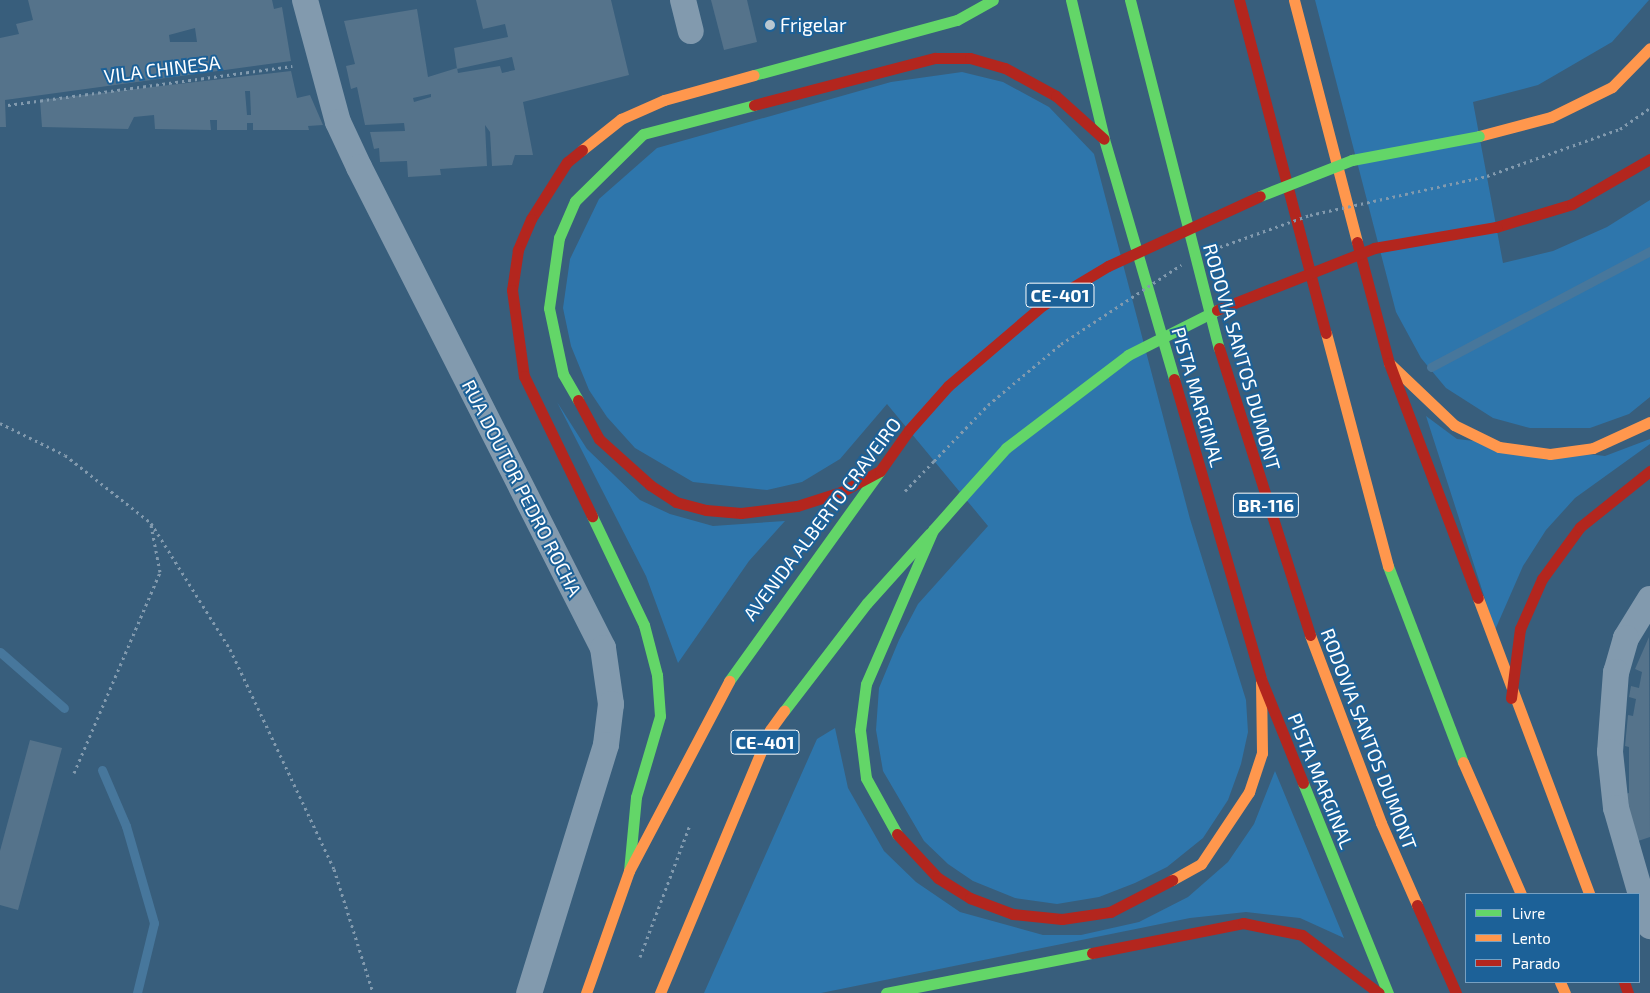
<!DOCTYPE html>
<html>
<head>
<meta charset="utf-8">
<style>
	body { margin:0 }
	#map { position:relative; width:1650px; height:993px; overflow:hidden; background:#385e7c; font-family:"Exo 2",sans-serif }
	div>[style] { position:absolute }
	.green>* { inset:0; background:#2e76ac }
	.stream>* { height:9px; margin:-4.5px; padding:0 4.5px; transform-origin:4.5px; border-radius:4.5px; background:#47779c }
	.building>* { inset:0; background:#55738b }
	.path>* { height:3px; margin-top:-1.5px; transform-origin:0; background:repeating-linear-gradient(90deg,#829aae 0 2.5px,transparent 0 6.5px) }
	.street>* { height:26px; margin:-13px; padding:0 13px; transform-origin:13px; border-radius:13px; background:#829aae }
	.fast>* { height:11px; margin:-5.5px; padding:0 5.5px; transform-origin:5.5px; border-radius:5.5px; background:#63d668 }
	.slow>* { height:11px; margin:-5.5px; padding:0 5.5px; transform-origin:5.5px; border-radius:5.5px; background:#ff974d }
	.jam>* { height:11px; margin:-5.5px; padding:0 5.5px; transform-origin:5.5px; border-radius:5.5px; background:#b3261e }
	.path-bridge>* { height:3px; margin-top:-1.5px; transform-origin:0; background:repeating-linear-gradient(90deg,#829aae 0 2.5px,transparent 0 6.5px) }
	.fast-bridge>* { height:11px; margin:-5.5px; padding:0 5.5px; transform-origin:5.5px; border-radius:5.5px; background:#63d668 }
	.jam-bridge>* { height:11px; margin:-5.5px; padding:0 5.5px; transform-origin:5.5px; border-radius:5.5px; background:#b3261e }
	.dots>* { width:14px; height:14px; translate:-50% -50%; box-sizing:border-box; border:2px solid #1c6198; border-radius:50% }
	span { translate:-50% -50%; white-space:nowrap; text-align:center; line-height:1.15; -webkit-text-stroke:4px #1c6198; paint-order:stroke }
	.shield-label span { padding:1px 4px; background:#1c6198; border:1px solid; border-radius:4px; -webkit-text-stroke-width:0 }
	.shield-label { font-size:18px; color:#fff; font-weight:700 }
	.poi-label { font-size:19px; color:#fff }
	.left { translate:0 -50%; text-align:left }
	.street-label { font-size:19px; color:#fff }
	.legend { position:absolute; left:1465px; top:893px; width:175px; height:90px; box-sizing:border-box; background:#1c6198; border:1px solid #77a0c1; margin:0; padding:6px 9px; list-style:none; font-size:15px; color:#fff }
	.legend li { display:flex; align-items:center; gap:10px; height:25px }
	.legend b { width:25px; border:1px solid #77a0c1 }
</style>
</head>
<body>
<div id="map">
	<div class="green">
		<i style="clip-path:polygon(1315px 0,1649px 0,1612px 42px,1538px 85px,1473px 102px,1503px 263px,1553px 251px,1607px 227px,1650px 200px,1650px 397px,1629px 414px,1590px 428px,1530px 428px,1493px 418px,1446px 388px,1421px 358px,1396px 312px)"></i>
		<i style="clip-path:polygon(962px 72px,1003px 82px,1049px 107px,1094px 154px,1190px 519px,1246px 700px,1248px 732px,1241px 764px,1228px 800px,1203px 838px,1167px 867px,1135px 883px,1099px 897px,1057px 904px,1015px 898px,973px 881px,948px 864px,924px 841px,883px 771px,876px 730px,879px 688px,899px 640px,918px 604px,988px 526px,887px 404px,840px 459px,802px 482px,767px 490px,693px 482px,635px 448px,607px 417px,589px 390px,571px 346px,563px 308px,570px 259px,599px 199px,657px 148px,891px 82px)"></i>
		<i style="clip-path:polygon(557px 402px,587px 449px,640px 500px,670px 514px,713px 526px,785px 521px,749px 561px,678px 663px,646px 576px)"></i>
		<i style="clip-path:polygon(1426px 416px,1457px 439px,1605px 456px,1650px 439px,1650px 444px,1575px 498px,1546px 530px,1523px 566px,1495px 630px)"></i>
		<i style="clip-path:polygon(835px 728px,848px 788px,884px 851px,916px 882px,960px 912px,1043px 935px,1081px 935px,1139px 922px,1188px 897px,1228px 862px,1254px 824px,1275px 771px,1344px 938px,1300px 918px,1246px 912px,1190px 918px,821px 993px,704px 993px,817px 739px)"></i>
	</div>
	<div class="stream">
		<i style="left:1431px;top:367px;width:248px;rotate:-27.9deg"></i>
		<i style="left:0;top:652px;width:85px;rotate:41.2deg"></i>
		<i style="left:102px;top:770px;width:61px;rotate:66.8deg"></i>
		<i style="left:126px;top:826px;width:101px;rotate:73.9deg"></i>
		<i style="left:154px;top:923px;width:72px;rotate:103.7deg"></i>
	</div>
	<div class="building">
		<i style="clip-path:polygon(evenodd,28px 0,272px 0,274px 9px,282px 7px,291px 61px,5px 100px,6px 127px,0 127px,0 38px,19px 34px,16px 24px,33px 20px,28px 0,195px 28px,197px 42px,170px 42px,169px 35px,195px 28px)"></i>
		<i style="clip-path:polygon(evenodd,476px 0,611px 0,629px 75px,523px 102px,533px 155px,515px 155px,512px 165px,492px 166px,490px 132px,485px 125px,487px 166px,440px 169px,441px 175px,408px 177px,407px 161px,380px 162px,379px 148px,374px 149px,370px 132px,405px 131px,404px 123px,365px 125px,357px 87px,351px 89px,346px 66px,355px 64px,344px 21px,417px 9px,428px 77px,457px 68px,458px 73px,500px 66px,502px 73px,515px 70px,512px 57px,457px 69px,454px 48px,508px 37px,505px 24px,483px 29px,476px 0,431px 94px,431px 97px,414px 102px,413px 98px,431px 94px)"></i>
		<i style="clip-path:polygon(711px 0,747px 0,757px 42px,724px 50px)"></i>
		<i style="clip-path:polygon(evenodd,291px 71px,297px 98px,310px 95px,323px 125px,308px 126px,309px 130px,253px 130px,253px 123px,247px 123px,247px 130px,217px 130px,217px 120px,210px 120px,211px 130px,155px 129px,154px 115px,134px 117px,128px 129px,42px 127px,40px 100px,291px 71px,245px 91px,250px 91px,251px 115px,247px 115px,245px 91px)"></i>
		<i style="clip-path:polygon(1649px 637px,1650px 837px,1638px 841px,1624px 794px,1629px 793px,1629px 747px,1625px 746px,1628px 715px,1633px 716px,1636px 699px,1629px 697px,1631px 686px,1639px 688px,1642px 672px,1635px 669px)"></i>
		<i style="clip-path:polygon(30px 740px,62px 748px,18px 910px,0 905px,0 851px)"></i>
	</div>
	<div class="path">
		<i style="left:8px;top:105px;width:287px;rotate:-7.8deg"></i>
		<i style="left:1487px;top:176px;width:141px;rotate:-19.5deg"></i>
		<i style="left:1620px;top:129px;width:37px;rotate:-35deg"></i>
		<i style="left:0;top:423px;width:72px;rotate:26.2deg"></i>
		<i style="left:65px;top:455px;width:110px;rotate:38.3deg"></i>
		<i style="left:151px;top:523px;width:149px;rotate:57.9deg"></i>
		<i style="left:230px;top:649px;width:243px;rotate:64.7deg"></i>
		<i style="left:334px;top:869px;width:130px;rotate:72.5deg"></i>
		<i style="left:905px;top:491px;width:42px;rotate:-46deg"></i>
		<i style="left:74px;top:773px;width:219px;rotate:-66.8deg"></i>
		<i style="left:160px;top:572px;width:48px;rotate:-100.8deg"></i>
		<i style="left:640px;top:957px;width:141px;rotate:-69.3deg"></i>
	</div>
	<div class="street">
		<i style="left:305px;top:0;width:126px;rotate:74.9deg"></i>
		<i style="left:338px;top:122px;width:50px;rotate:65deg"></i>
		<i style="left:359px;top:167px;width:539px;rotate:63.1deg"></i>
		<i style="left:603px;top:648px;width:57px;rotate:81.9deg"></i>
		<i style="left:611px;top:704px;width:41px;rotate:97deg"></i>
		<i style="left:606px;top:745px;width:260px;rotate:107.2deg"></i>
		<i style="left:683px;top:0;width:32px;rotate:76deg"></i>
		<i style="left:1650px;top:599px;width:46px;rotate:121.6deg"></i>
		<i style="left:1626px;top:638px;width:35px;rotate:106deg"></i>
		<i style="left:1616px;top:672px;width:80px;rotate:94.3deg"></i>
		<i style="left:1610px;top:752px;width:56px;rotate:83.9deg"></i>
		<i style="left:1616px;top:808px;width:123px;rotate:73.9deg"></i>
	</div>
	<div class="fast">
		<i style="left:1071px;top:0;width:143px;rotate:76.6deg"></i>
		<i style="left:1104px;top:139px;width:250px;rotate:73.7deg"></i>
		<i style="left:1130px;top:0;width:359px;rotate:75.7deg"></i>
		<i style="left:754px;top:75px;width:210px;rotate:-15.2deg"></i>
		<i style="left:957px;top:20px;width:41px;rotate:-29.1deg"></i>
		<i style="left:578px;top:400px;width:30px;rotate:-120deg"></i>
		<i style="left:563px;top:374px;width:67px;rotate:-102deg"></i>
		<i style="left:549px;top:308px;width:71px;rotate:-81.9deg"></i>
		<i style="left:559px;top:238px;width:40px;rotate:-66.6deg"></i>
		<i style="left:575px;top:201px;width:95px;rotate:-44.6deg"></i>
		<i style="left:643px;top:134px;width:115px;rotate:-14.6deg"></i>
		<i style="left:592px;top:516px;width:121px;rotate:64.5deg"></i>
		<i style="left:644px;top:625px;width:52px;rotate:75.4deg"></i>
		<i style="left:657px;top:675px;width:41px;rotate:85.8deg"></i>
		<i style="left:660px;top:716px;width:84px;rotate:106.5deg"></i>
		<i style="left:636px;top:797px;width:74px;rotate:95.4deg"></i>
		<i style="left:1388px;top:566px;width:210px;rotate:69.1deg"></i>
		<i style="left:729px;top:681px;width:259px;rotate:-54.3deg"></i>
		<i style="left:784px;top:711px;width:136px;rotate:-52.5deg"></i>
		<i style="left:867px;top:603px;width:94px;rotate:-48deg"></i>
		<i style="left:1303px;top:783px;width:227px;rotate:68deg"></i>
		<i style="left:897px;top:834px;width:64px;rotate:-119deg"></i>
		<i style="left:866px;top:778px;width:48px;rotate:-97.1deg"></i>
		<i style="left:860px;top:730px;width:46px;rotate:-82.6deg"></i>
		<i style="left:866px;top:684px;width:168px;rotate:-66.5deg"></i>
		<i style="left:933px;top:530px;width:45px;rotate:-48.6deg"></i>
		<i style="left:886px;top:993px;width:210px;rotate:-11deg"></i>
	</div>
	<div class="slow">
		<i style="left:1294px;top:0;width:250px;rotate:75.4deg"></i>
		<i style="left:1479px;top:136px;width:74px;rotate:-14.8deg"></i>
		<i style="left:1551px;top:117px;width:68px;rotate:-26.2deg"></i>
		<i style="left:1612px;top:87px;width:54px;rotate:-45.7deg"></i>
		<i style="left:582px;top:150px;width:50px;rotate:-38.5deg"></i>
		<i style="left:621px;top:119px;width:47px;rotate:-23.8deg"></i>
		<i style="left:664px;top:100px;width:93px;rotate:-15.5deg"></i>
		<i style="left:1326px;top:333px;width:241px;rotate:75.1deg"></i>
		<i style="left:1389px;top:363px;width:90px;rotate:43.6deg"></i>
		<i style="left:1454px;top:425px;width:50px;rotate:26.1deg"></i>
		<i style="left:1499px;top:447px;width:51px;rotate:7.8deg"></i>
		<i style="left:1550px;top:454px;width:43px;rotate:-7.9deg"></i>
		<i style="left:1593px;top:448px;width:63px;rotate:-24.5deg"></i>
		<i style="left:1478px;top:598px;width:316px;rotate:69.4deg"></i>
		<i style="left:1310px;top:635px;width:201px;rotate:69.3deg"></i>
		<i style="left:1381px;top:823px;width:90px;rotate:66.3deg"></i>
		<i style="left:1463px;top:762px;width:144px;rotate:66.3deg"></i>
		<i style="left:1172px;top:880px;width:33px;rotate:-29deg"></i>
		<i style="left:1201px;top:864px;width:87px;rotate:-56.3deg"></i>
		<i style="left:1249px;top:792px;width:41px;rotate:-71.6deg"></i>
		<i style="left:1262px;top:753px;width:74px;rotate:-90.8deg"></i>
		<i style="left:1560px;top:982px;width:12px;rotate:66deg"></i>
		<i style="left:586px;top:993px;width:129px;rotate:-70.6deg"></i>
		<i style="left:629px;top:871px;width:215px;rotate:-62.2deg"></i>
		<i style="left:660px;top:993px;width:285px;rotate:-67.3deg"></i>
		<i style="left:770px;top:730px;width:24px;rotate:-54deg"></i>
	</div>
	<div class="jam">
		<i style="left:1239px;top:0;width:344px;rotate:75.4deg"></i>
		<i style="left:754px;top:105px;width:187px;rotate:-14.6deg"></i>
		<i style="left:935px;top:58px;width:35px"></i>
		<i style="left:970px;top:58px;width:36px;rotate:16deg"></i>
		<i style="left:1005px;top:68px;width:58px;rotate:28.8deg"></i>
		<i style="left:1056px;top:96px;width:64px;rotate:41.9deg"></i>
		<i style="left:582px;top:150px;width:19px;rotate:141deg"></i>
		<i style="left:567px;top:162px;width:67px;rotate:122.3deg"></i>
		<i style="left:531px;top:219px;width:34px;rotate:113deg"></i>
		<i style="left:518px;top:250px;width:40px;rotate:98.5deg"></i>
		<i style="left:512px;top:290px;width:87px;rotate:82.1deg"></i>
		<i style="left:524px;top:376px;width:156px;rotate:64.1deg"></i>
		<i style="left:1496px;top:227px;width:79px;rotate:-16.8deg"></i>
		<i style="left:1572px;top:204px;width:90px;rotate:-30deg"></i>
		<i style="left:1357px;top:242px;width:125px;rotate:75.2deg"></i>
		<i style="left:1389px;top:363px;width:251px;rotate:69.3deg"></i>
		<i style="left:1219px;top:348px;width:301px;rotate:72.4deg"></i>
		<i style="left:1174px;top:379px;width:312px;rotate:73.8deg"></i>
		<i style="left:1261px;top:679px;width:112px;rotate:68deg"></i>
		<i style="left:578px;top:400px;width:44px;rotate:61.7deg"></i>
		<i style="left:599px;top:439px;width:69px;rotate:42deg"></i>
		<i style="left:650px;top:485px;width:31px;rotate:33deg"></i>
		<i style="left:676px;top:502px;width:31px;rotate:15deg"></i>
		<i style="left:706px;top:510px;width:35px;rotate:5deg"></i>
		<i style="left:741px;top:513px;width:56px;rotate:-7.1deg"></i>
		<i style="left:797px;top:506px;width:46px;rotate:-17.7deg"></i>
		<i style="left:841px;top:492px;width:44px;rotate:-28.3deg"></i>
		<i style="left:880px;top:471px;width:50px;rotate:-54.7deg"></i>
		<i style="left:1511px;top:698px;width:70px;rotate:-82.6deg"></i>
		<i style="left:1520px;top:629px;width:55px;rotate:-66.3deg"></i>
		<i style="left:1542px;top:579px;width:64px;rotate:-53.8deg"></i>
		<i style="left:1580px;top:527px;width:90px;rotate:-38.7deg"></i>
		<i style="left:897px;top:834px;width:60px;rotate:47deg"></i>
		<i style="left:938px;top:878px;width:38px;rotate:32deg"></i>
		<i style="left:970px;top:898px;width:46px;rotate:20.4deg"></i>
		<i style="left:1013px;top:914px;width:49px;rotate:5.8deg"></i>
		<i style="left:1062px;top:919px;width:49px;rotate:-8.3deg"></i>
		<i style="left:1110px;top:912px;width:70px;rotate:-27.3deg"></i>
		<i style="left:1417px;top:905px;width:96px;rotate:66.1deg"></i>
		<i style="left:1092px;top:953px;width:154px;rotate:-11.2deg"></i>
		<i style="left:1243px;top:923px;width:60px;rotate:11.5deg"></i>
		<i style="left:1302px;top:935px;width:96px;rotate:37deg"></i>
		<i style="left:1624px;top:982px;width:12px;rotate:70deg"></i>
	</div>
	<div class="path-bridge">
		<i style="left:1214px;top:249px;width:102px;rotate:-19.5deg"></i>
		<i style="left:1310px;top:215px;width:181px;rotate:-12.4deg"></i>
		<i style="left:934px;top:461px;width:78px;rotate:-46deg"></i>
		<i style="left:988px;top:405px;width:95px;rotate:-39.9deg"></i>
		<i style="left:1061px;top:344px;width:144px;rotate:-33.4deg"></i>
	</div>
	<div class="fast-bridge">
		<i style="left:1260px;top:196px;width:99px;rotate:-21.4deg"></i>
		<i style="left:1352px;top:160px;width:129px;rotate:-10.7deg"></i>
		<i style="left:963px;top:496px;width:64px;rotate:-48.1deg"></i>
		<i style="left:1006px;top:448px;width:153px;rotate:-37.3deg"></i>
		<i style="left:1128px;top:355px;width:100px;rotate:-26.8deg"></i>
	</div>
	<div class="jam-bridge">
		<i style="left:1217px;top:310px;width:169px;rotate:-21.5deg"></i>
		<i style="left:1374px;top:248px;width:124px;rotate:-9.8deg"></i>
		<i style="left:909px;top:430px;width:59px;rotate:-48.4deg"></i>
		<i style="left:948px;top:386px;width:125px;rotate:-40.5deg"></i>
		<i style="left:1043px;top:305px;width:76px;rotate:-31deg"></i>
		<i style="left:1108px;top:266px;width:167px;rotate:-24.7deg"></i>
	</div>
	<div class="dots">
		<i style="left:770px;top:25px;background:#b9c7d1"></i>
	</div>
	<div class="shield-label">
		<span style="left:1060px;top:295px">CE-401</span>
		<span style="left:1266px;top:505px">BR-116</span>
		<span style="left:765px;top:742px">CE-401</span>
	</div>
	<div class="poi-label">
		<span class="left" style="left:780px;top:25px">Frigelar</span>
	</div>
	<div class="street-label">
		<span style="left:162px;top:69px;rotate:-7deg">VILA CHINESA</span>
		<span style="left:1242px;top:357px;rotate:74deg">RODOVIA SANTOS DUMONT</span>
		<span style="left:1198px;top:397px;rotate:74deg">PISTA MARGINAL</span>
		<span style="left:522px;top:488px;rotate:63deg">RUA DOUTOR PEDRO ROCHA</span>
		<span style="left:822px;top:519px;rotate:-53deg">AVENIDA ALBERTO CRAVEIRO</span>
		<span style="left:1369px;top:739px;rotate:69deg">RODOVIA SANTOS DUMONT</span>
		<span style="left:1321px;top:781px;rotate:68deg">PISTA MARGINAL</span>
	</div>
	<ul class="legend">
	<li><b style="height:6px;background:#63d668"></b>Livre</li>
	<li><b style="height:6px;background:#ff974d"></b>Lento</li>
	<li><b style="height:6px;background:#b3261e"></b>Parado</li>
	</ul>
</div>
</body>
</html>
